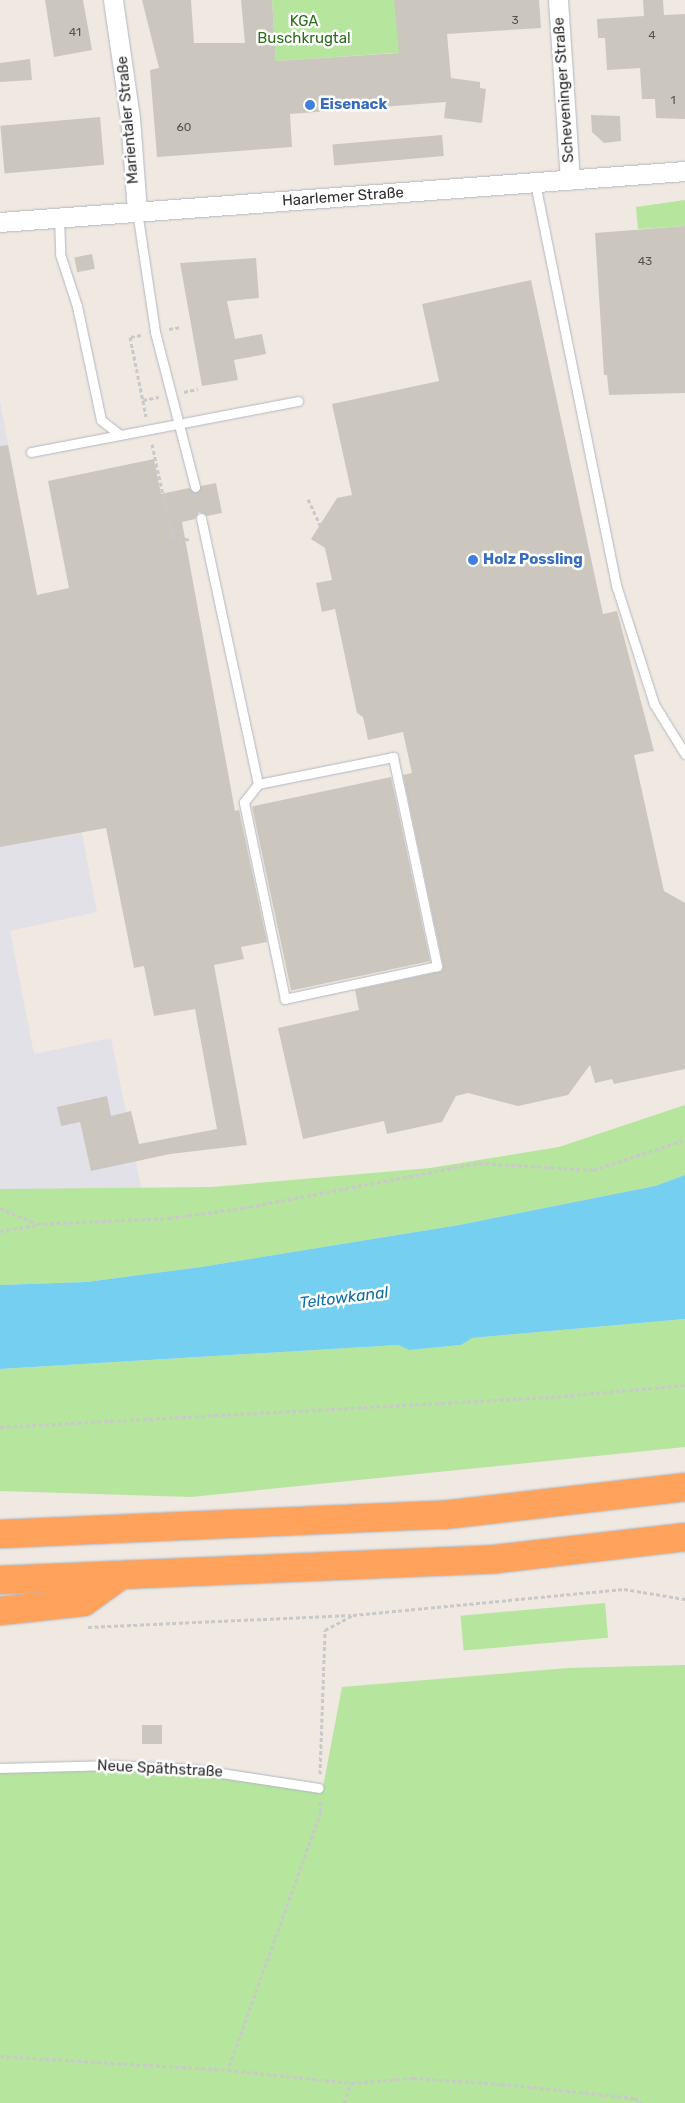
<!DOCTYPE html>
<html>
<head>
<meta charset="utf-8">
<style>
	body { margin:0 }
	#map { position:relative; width:685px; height:2103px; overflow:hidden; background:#efe9e1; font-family:Rubik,sans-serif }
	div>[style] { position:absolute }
	.industrial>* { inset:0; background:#e3e1e8 }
	.green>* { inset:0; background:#b6e59e; transform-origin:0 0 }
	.water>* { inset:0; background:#75cff0 }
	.building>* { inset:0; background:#cbc7bf; transform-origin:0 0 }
	.path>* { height:3px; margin-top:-1.5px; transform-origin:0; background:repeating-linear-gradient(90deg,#c9c9c9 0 4px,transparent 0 6.5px) }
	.roads { filter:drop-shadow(0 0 1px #b4b7c1) drop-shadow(0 0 1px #b4b7c1) }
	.service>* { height:9px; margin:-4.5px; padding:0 4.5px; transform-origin:4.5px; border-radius:4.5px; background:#fff }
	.minor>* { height:19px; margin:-9.5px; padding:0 9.5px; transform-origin:9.5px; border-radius:9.5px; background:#fff }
	.motorway>* { height:28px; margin:-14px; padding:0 14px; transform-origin:14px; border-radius:14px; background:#ffa35c }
	.dots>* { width:14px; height:14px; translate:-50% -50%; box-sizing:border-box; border:2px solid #fff; border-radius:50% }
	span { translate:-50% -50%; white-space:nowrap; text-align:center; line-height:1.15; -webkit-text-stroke:5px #fff; paint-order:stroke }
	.number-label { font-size:12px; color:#555452 }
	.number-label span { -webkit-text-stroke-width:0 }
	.park-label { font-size:15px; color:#2c6e1b }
	.street-label { font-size:15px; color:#2e2e2e }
	.shop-label { font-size:15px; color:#366cbe; font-weight:700 }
	.left { translate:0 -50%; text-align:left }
	.water-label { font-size:16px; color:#0d6fa3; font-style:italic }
</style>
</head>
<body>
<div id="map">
	<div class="industrial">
		<i style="clip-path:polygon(0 401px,97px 912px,10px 931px,34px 1054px,111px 1038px,142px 1192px,0 1189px)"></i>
	</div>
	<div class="green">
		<i style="clip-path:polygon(272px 0,421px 0,424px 51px,276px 61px)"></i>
		<i style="clip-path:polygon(685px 200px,685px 226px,638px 229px,636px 207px)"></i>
		<i style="clip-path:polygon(685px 1105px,685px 1175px,655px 1186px,459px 1225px,201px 1267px,86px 1282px,0 1285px,0 1189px,212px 1187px,430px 1168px,559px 1147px)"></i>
		<i style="clip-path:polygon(685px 1319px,685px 1447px,191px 1497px,0 1491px,0 1369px,398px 1345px,409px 1350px,461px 1345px,471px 1338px)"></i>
		<i style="left:605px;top:1603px;width:35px;height:145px;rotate:85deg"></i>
		<i style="clip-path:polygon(685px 1665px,685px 2103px,0 2103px,0 1765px,121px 1764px,241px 1771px,323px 1787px,342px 1687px,568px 1668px)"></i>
	</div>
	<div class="water">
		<i style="clip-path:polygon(685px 1175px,685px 1319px,472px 1338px,461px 1345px,409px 1350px,398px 1345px,0 1369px,0 1285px,86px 1282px,201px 1267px,459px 1225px,655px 1186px)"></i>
	</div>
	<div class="building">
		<i style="clip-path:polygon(45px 0,83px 0,92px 50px,54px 57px)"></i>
		<i style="clip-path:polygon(142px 0,191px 0,194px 43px,245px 43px,241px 0,272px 0,276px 61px,399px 53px,394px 0,539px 0,541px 28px,447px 34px,451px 78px,480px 82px,480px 88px,486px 89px,482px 123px,444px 118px,446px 102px,290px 114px,292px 147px,157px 157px,150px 70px,159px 68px)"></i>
		<i style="clip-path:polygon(643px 0,663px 0,664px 15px,685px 14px,685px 119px,656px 118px,655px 99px,642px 99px,640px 68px,607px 70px,605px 38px,598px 38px,597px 19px,644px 16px)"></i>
		<i style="clip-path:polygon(30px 59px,32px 80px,0 82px,0 63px)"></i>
		<i style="clip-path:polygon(591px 115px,620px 116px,621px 141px,604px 143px,592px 132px)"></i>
		<i style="left:100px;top:117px;width:48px;height:100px;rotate:85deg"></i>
		<i style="left:442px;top:135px;width:21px;height:110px;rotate:85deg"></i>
		<i style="clip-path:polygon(685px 226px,685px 393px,609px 395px,607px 375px,604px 375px,595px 233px)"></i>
		<i style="left:92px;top:254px;width:15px;height:18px;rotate:79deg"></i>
		<i style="clip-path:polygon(256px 258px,259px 298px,227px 301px,235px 339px,262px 334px,266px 354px,234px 360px,238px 380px,202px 386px,180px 263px)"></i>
		<i style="clip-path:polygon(531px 280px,603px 614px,617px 611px,654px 751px,634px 755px,664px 891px,685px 903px,685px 1069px,614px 1084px,612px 1079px,595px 1083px,590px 1065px,568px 1095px,518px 1106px,468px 1093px,456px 1096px,442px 1122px,387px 1134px,384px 1121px,303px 1139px,278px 1028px,359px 1010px,355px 990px,438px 972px,443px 965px,403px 775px,412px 773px,403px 732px,368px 740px,363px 717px,357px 713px,335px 609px,322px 612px,316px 583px,332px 580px,325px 548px,311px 539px,337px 498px,352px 495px,332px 404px,439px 381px,422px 304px)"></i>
		<i style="clip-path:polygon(8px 445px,37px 595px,69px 588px,48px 481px,154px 459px,161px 494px,189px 488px,196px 493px,201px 486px,216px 483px,222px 513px,207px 516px,199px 512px,195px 519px,182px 522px,235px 811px,239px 810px,267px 942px,241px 947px,244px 959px,214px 965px,247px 1145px,170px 1154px,91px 1171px,80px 1122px,61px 1126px,57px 1107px,107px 1096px,111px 1116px,131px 1111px,139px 1144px,217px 1129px,195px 1009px,154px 1016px,144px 966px,134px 968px,106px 828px,0 847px,0 446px)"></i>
		<i style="left:391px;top:777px;width:188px;height:142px;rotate:78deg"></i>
		<i style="left:162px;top:1725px;width:19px;height:20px;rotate:90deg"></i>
	</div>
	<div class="path">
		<i style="left:169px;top:329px;width:12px;rotate:-9deg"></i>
		<i style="left:141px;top:335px;width:11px;rotate:170deg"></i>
		<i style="left:130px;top:337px;width:81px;rotate:78.6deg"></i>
		<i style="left:184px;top:392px;width:14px;rotate:-12deg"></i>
		<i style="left:143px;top:400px;width:16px;rotate:-11deg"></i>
		<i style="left:152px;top:444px;width:94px;rotate:77.7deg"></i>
		<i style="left:172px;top:536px;width:19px;rotate:12deg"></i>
		<i style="left:308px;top:499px;width:29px;rotate:65deg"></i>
		<i style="left:0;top:1208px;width:40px;rotate:23.4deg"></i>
		<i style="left:37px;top:1224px;width:132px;rotate:-2.6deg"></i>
		<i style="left:169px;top:1218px;width:75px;rotate:-7.7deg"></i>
		<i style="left:243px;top:1208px;width:240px;rotate:-10.8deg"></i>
		<i style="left:479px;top:1163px;width:114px;rotate:3.5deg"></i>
		<i style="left:593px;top:1170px;width:97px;rotate:-18.1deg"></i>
		<i style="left:0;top:1231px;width:36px;rotate:-9deg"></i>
		<i style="left:0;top:1427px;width:552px;rotate:-3.12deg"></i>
		<i style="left:551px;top:1397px;width:135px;rotate:-5.1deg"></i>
		<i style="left:88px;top:1627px;width:263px;rotate:-2.6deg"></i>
		<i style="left:320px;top:1774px;width:144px;rotate:-88deg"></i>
		<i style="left:325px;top:1630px;width:32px;rotate:-28deg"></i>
		<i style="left:353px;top:1615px;width:272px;rotate:-5.5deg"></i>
		<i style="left:624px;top:1589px;width:62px;rotate:9.3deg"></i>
		<i style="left:320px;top:1801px;width:10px;rotate:84deg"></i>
		<i style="left:321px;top:1811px;width:275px;rotate:109.8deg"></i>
		<i style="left:228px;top:2070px;width:124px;rotate:6deg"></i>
		<i style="left:351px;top:2083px;width:62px;rotate:-4.6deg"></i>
		<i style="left:413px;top:2078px;width:88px;rotate:3.9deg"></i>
		<i style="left:501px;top:2084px;width:135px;rotate:6deg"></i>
		<i style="left:635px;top:2098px;width:8px;rotate:40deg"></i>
		<i style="left:0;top:2056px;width:228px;rotate:3.5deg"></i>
		<i style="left:344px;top:2103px;width:21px;rotate:-71deg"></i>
	</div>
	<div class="roads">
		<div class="service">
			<i style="left:535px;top:183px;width:413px;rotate:78.6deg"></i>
			<i style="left:617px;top:588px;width:122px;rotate:72.3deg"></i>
			<i style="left:654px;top:704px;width:59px;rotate:58.2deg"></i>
			<i style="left:137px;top:211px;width:122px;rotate:81.5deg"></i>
			<i style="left:155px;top:332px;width:160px;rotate:75.5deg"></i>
			<i style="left:59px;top:217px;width:37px;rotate:88deg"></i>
			<i style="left:60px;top:254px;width:55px;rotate:71.9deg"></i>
			<i style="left:77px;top:306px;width:116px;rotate:78.1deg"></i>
			<i style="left:101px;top:420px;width:24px;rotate:38deg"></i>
			<i style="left:31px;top:452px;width:272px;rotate:-10.8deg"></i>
			<i style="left:201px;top:518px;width:272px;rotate:77.9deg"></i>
			<i style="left:258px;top:784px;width:138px;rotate:-11.3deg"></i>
			<i style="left:393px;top:757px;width:214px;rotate:78.1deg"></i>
			<i style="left:437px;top:966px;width:156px;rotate:167.8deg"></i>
			<i style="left:285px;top:999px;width:201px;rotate:-101.8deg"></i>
			<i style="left:244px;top:802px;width:23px;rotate:-52deg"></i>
			<i style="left:0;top:1768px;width:113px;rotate:-1.5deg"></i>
			<i style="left:113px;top:1765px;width:82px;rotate:2.8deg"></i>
			<i style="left:195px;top:1769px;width:125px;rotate:8.7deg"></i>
		</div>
		<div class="minor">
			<i style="left:113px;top:0;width:119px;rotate:81.8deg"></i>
			<i style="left:130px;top:118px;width:93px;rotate:85.7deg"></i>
			<i style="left:558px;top:0;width:180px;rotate:86.2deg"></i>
			<i style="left:0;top:222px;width:687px;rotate:-4.26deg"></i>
		</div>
		<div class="motorway">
			<i style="left:0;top:1534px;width:444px;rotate:-2.5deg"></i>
			<i style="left:444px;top:1515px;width:243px;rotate:-6.6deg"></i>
			<i style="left:0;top:1580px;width:496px;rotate:-2.4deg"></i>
			<i style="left:496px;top:1559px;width:190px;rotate:-6.6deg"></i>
			<i style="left:0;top:1611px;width:84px;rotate:-6.1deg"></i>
			<i style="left:84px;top:1602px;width:41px;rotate:-36deg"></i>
		</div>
	</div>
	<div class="dots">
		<i style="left:310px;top:105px;background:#3f7fe0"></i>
		<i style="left:473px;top:560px;background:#3f7fe0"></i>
	</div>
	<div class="number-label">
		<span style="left:515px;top:21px">3</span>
		<span style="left:75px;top:33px">41</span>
		<span style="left:652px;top:36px">4</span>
		<span style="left:673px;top:101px">1</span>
		<span style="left:184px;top:128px">60</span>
		<span style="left:645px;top:262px">43</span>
	</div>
	<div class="park-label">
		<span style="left:304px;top:30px">KGA<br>Buschkrugtal</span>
	</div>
	<div class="street-label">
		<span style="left:564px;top:90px;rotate:-94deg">Scheveninger Straße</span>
		<span style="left:128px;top:120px;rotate:-95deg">Marientaler Straße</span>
		<span style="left:343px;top:197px;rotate:-4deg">Haarlemer Straße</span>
		<span style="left:160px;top:1769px;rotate:3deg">Neue Späthstraße</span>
	</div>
	<div class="shop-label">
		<span class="left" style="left:320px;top:105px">Eisenack</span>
		<span class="left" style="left:483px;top:560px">Holz Possling</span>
	</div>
	<div class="water-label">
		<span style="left:344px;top:1298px;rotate:-7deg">Teltowkanal</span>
	</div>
</div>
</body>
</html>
